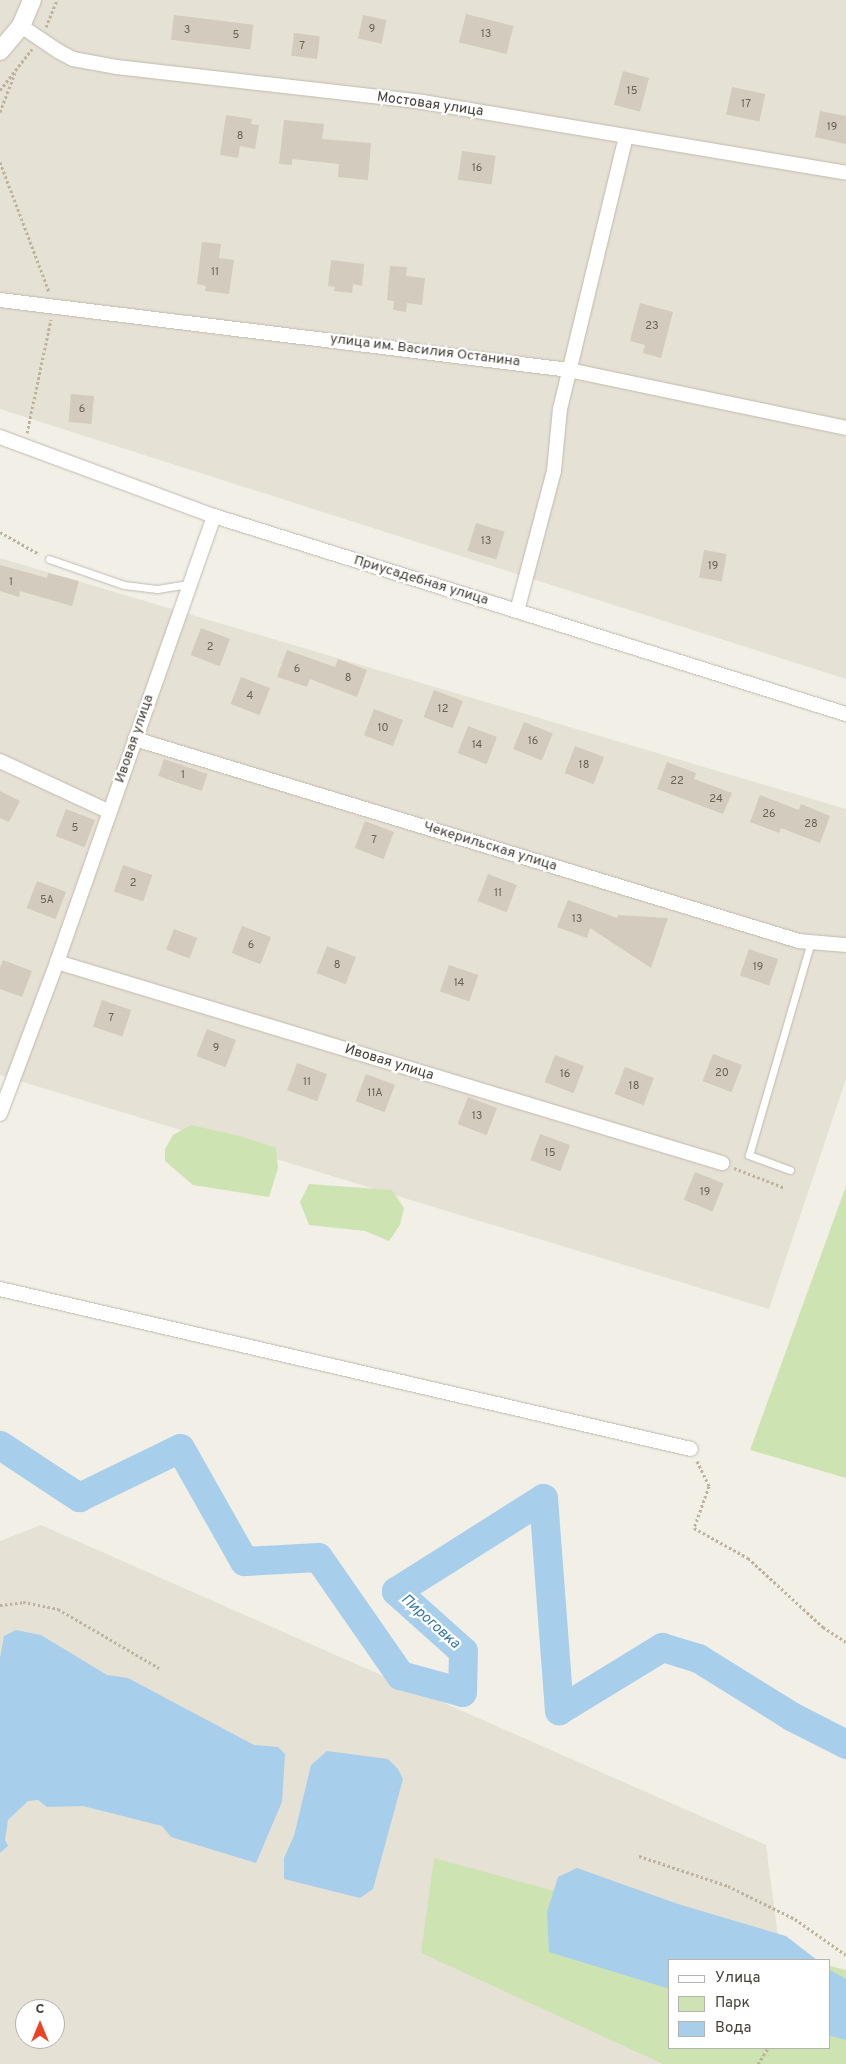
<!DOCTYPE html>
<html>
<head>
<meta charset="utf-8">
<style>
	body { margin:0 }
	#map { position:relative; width:846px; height:2064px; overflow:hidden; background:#f2efe7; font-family:Overpass,sans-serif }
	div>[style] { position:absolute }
	.residential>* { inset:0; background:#e6e1d5 }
	.green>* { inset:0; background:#cde4b2 }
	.water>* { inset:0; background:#a7cfeb }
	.river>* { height:29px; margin:-14.5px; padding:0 14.5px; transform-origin:14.5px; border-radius:14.5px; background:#a7cfeb }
	.building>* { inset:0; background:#d3cbbd; transform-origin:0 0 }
	.path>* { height:3px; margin-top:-1.5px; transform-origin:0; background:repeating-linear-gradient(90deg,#beb29c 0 2.5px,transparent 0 5px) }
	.roads { filter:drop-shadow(0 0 1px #c0b9ad) drop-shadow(0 0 1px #c0b9ad) }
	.service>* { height:7px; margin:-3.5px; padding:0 3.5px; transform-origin:3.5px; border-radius:3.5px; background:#fff }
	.minor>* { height:14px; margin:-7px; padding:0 7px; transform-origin:7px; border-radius:7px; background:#fff }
	.tertiary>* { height:18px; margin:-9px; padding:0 9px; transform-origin:9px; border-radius:9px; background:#fff }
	span { translate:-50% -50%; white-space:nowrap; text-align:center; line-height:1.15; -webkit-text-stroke:4.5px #fff; paint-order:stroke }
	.number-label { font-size:11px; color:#686258 }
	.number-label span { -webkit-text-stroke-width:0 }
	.street-label { font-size:14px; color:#453f36 }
	.water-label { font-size:15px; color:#3779aa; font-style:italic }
	.legend { position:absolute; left:668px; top:1959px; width:162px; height:90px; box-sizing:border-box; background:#fff; border:1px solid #b5b2af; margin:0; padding:6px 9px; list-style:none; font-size:15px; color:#453f36 }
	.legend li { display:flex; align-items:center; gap:10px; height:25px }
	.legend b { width:25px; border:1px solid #b5b2af }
	.north { position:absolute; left:15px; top:1999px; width:50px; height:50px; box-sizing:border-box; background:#fff; border:1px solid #b5b2af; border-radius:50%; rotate:0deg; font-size:14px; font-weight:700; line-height:20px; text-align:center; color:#453f36 }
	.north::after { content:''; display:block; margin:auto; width:18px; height:22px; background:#ec4325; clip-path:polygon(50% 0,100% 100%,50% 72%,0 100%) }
</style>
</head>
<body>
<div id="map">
	<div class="residential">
		<i style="clip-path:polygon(0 0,846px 0,846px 679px,0 409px)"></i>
		<i style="clip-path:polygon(0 558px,846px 809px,846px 1079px,769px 1309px,0 1075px)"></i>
		<i style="clip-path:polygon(evenodd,41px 1525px,766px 1845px,781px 1960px,670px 1960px,670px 2048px,794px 2064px,0 2064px,0 1541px,41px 1525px,25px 2009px,55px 2009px,55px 2039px,25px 2039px,25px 2009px)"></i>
	</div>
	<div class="green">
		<i style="clip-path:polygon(191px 1125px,244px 1137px,276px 1148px,278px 1168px,269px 1197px,193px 1185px,165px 1161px,165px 1149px,173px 1135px)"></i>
		<i style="clip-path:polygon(309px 1184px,392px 1190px,404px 1208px,400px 1225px,389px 1241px,365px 1231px,309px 1225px,300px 1202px)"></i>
		<i style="clip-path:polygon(846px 1186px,846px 1478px,750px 1450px)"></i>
		<i style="clip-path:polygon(434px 1858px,809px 1960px,670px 1960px,670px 2048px,830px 2048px,830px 1966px,846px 1970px,846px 2064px,663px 2064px,421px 1953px)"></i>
	</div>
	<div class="water">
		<i style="clip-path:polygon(16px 1630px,41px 1635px,107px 1675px,128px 1678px,254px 1745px,278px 1747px,285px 1754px,282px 1802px,256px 1863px,171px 1837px,162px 1826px,83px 1806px,47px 1807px,38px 1800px,28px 1801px,8px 1820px,5px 1840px,8px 1846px,0 1853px,0 1658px,4px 1636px)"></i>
		<i style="clip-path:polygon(327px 1751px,388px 1759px,398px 1769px,403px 1779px,373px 1889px,360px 1898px,284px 1879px,284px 1858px,294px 1836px,311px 1765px)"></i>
		<i style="clip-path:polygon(577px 1868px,678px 1904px,786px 1936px,817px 1960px,670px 1960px,670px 1989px,549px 1952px,547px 1912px,558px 1877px)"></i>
		<i style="clip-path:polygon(830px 1970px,846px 1979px,846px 2040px,830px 2036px)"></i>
	</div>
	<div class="river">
		<i style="left:0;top:1445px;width:95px;rotate:33.4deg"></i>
		<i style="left:79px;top:1497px;width:112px;rotate:-25.9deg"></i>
		<i style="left:180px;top:1448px;width:130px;rotate:60.5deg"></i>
		<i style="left:244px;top:1561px;width:74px;rotate:-3.1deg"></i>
		<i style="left:318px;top:1557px;width:144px;rotate:55.2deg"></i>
		<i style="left:400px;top:1675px;width:64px;rotate:15.3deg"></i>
		<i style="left:462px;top:1692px;width:41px;rotate:-88.6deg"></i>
		<i style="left:463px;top:1651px;width:90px;rotate:-138.2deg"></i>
		<i style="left:396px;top:1591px;width:174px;rotate:-32.3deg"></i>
		<i style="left:543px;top:1498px;width:213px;rotate:85.7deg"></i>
		<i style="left:559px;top:1710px;width:121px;rotate:-31.5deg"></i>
		<i style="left:662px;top:1647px;width:38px;rotate:17deg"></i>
		<i style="left:698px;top:1658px;width:110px;rotate:31.9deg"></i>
		<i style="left:791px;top:1716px;width:62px;rotate:27deg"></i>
	</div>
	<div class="building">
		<i style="left:466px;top:14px;width:49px;height:29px;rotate:14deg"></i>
		<i style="left:174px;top:15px;width:80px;height:25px;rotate:7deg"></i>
		<i style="left:363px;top:15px;width:24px;height:24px;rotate:12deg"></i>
		<i style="left:294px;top:33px;width:26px;height:23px;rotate:7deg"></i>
		<i style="left:623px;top:71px;width:27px;height:35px;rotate:15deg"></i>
		<i style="left:732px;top:87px;width:34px;height:28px;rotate:12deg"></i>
		<i style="clip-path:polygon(820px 111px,846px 116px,846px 144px,815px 137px)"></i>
		<i style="clip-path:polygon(226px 115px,252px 119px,251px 124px,259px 125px,255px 149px,240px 146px,238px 158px,220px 155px)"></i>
		<i style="clip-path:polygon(284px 120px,324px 124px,322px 139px,371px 143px,368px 180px,338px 177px,339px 164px,292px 159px,292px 165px,279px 164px)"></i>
		<i style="left:462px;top:151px;width:34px;height:29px;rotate:8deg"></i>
		<i style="clip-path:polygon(202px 242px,221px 244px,219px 258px,234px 260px,229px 294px,205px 291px,206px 286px,197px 284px)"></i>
		<i style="clip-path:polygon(331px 260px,364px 264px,362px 286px,353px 284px,352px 293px,334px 291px,335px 287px,328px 286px)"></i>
		<i style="clip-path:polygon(390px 266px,407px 267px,406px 276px,425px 278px,422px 305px,407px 303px,406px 312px,393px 310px,394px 301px,387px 300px)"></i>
		<i style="clip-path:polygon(640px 303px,673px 312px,661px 358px,643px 353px,645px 345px,630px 341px)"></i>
		<i style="left:71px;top:394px;width:23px;height:28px;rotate:5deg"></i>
		<i style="left:476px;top:523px;width:30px;height:29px;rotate:17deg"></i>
		<i style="left:704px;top:550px;width:23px;height:28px;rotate:10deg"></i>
		<i style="clip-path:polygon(0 565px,47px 578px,48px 573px,79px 581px,72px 606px,20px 591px,19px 597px,0 591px)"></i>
		<i style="left:201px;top:628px;width:31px;height:29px;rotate:21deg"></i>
		<i style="clip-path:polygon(287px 650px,335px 667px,338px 659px,367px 670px,357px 697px,310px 679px,307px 687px,277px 677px)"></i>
		<i style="left:241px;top:677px;width:31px;height:29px;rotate:21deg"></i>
		<i style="left:434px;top:690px;width:31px;height:29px;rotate:21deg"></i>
		<i style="left:374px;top:709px;width:31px;height:28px;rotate:21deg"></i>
		<i style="left:524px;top:722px;width:31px;height:29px;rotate:22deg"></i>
		<i style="left:468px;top:726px;width:31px;height:29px;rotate:21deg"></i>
		<i style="left:575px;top:746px;width:31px;height:29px;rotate:21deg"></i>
		<i style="left:164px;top:759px;width:46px;height:18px;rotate:19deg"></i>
		<i style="clip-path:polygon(667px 762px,696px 773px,694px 779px,732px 793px,723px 814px,657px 789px)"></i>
		<i style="clip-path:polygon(0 791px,20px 801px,9px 822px,0 818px)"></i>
		<i style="clip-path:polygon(760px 795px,799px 810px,801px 804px,830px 816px,820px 843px,781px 828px,779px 833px,750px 822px)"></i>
		<i style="left:66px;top:809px;width:31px;height:29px;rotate:21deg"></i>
		<i style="left:365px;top:821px;width:31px;height:29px;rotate:21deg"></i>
		<i style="left:123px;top:865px;width:31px;height:28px;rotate:19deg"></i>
		<i style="left:488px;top:874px;width:31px;height:29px;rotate:21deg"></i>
		<i style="left:37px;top:881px;width:31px;height:29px;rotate:21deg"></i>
		<i style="clip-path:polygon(568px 900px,617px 918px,618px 915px,668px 918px,651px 968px,590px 928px,587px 938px,557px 927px)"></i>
		<i style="left:242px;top:926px;width:31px;height:29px;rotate:21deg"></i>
		<i style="left:174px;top:929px;width:25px;height:22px;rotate:21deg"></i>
		<i style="left:327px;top:946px;width:31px;height:29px;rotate:21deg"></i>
		<i style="left:749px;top:949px;width:31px;height:28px;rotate:19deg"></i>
		<i style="clip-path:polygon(3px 960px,32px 971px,22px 997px,0 989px,0 968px)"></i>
		<i style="left:449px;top:965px;width:31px;height:28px;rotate:19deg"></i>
		<i style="left:102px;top:1000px;width:31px;height:28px;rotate:19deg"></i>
		<i style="left:207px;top:1029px;width:31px;height:29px;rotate:21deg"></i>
		<i style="left:713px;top:1054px;width:31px;height:29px;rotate:21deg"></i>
		<i style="left:555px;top:1055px;width:31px;height:29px;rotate:21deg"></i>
		<i style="left:297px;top:1063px;width:32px;height:29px;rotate:20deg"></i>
		<i style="left:625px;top:1067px;width:31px;height:29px;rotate:21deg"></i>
		<i style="left:366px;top:1074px;width:31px;height:29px;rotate:21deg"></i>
		<i style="left:468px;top:1097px;width:31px;height:29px;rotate:21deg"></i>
		<i style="left:540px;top:1134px;width:32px;height:28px;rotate:20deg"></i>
		<i style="left:695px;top:1172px;width:31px;height:30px;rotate:22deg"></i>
	</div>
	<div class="path">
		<i style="left:46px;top:27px;width:29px;rotate:-68deg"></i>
		<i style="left:0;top:90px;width:52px;rotate:-52deg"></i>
		<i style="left:0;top:112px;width:42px;rotate:-69deg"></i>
		<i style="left:0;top:162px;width:139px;rotate:69.3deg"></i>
		<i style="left:27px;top:433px;width:116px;rotate:-78.1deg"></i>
		<i style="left:0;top:532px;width:45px;rotate:29.4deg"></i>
		<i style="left:734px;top:1168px;width:55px;rotate:21.4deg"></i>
		<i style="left:697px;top:1461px;width:28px;rotate:64deg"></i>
		<i style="left:709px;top:1486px;width:45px;rotate:109.7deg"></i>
		<i style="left:694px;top:1528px;width:62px;rotate:29.1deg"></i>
		<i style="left:748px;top:1558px;width:102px;rotate:42.6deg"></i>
		<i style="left:823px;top:1627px;width:27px;rotate:33deg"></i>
		<i style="left:0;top:1605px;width:23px;rotate:-7deg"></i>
		<i style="left:23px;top:1602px;width:36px;rotate:11deg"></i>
		<i style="left:58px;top:1609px;width:117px;rotate:30.3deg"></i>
		<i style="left:639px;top:1856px;width:94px;rotate:18.6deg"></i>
		<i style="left:728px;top:1886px;width:75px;rotate:26.2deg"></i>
		<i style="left:795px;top:1919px;width:62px;rotate:35.2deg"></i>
		<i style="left:758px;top:2064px;width:19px;rotate:-58deg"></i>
	</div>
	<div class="roads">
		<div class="service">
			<i style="left:49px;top:559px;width:79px;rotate:19.1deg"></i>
			<i style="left:124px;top:585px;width:33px;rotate:7deg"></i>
			<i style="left:157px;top:589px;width:32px;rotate:-9deg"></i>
			<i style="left:790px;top:1170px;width:44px;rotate:-159.9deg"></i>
			<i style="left:749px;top:1155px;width:222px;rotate:-73.8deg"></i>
		</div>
		<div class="minor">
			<i style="left:21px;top:26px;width:45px;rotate:34deg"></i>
			<i style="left:58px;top:51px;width:17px;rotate:28deg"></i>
			<i style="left:73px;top:59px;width:45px;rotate:10.3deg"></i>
			<i style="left:117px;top:67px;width:308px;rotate:6.5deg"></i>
			<i style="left:423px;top:102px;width:429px;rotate:9.5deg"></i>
			<i style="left:0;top:300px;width:573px;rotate:7.01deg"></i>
			<i style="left:569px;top:370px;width:283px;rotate:11.8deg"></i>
			<i style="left:0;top:437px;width:228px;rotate:20.3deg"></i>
			<i style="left:214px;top:516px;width:662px;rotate:17.4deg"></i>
			<i style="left:517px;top:611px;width:145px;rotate:-75.2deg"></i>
			<i style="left:554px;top:471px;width:62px;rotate:-84.5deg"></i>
			<i style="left:560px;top:409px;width:280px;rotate:-76.4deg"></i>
			<i style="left:135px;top:739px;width:694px;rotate:16.92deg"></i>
			<i style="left:799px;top:941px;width:47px;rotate:4.9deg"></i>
			<i style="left:0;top:761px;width:121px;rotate:24.9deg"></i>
			<i style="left:57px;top:962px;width:695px;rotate:16.82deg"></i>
			<i style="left:0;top:1114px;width:162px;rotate:-69.4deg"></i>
			<i style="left:57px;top:962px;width:473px;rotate:-70.6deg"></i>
			<i style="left:0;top:1289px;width:709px;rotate:13.04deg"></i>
		</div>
		<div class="tertiary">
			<i style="left:0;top:51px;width:33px;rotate:-50deg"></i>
			<i style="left:21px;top:26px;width:28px;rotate:-67deg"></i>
		</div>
	</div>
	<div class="number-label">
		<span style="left:372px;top:29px">9</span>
		<span style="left:187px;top:30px">3</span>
		<span style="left:486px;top:34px">13</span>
		<span style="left:236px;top:35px">5</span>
		<span style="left:302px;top:46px">7</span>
		<span style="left:632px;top:91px">15</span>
		<span style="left:746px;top:104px">17</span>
		<span style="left:832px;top:127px">19</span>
		<span style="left:240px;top:136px">8</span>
		<span style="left:477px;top:168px">16</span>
		<span style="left:215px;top:272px">11</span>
		<span style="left:652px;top:326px">23</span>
		<span style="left:82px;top:409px">6</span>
		<span style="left:486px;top:541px">13</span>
		<span style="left:713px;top:566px">19</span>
		<span style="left:11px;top:582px">1</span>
		<span style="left:210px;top:647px">2</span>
		<span style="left:297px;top:669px">6</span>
		<span style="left:348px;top:678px">8</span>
		<span style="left:250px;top:696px">4</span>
		<span style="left:443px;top:709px">12</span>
		<span style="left:383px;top:728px">10</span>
		<span style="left:533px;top:741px">16</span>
		<span style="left:477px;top:745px">14</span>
		<span style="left:584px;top:765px">18</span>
		<span style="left:183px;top:775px">1</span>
		<span style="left:677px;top:781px">22</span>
		<span style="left:716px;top:799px">24</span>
		<span style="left:769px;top:814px">26</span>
		<span style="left:811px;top:824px">28</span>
		<span style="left:75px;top:828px">5</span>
		<span style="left:374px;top:840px">7</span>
		<span style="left:133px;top:883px">2</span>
		<span style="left:498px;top:893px">11</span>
		<span style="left:47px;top:900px">5А</span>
		<span style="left:577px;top:919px">13</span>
		<span style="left:251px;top:945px">6</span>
		<span style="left:337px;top:965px">8</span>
		<span style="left:758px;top:967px">19</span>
		<span style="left:459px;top:983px">14</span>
		<span style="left:111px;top:1018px">7</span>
		<span style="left:216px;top:1048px">9</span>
		<span style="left:722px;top:1073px">20</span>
		<span style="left:565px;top:1074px">16</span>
		<span style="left:307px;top:1082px">11</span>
		<span style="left:634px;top:1086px">18</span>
		<span style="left:375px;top:1093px">11А</span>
		<span style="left:477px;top:1116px">13</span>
		<span style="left:550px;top:1153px">15</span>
		<span style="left:705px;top:1192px">19</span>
	</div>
	<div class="street-label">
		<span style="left:430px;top:105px;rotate:8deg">Мостовая улица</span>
		<span style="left:425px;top:351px;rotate:7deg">улица им. Василия Останина</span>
		<span style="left:421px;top:581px;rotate:17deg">Приусадебная улица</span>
		<span style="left:135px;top:739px;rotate:-71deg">Ивовая улица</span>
		<span style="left:490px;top:847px;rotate:17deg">Чекерильская улица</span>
		<span style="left:389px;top:1063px;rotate:17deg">Ивовая улица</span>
	</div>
	<div class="water-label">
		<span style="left:430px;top:1622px;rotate:42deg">Пироговка</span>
	</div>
	<ul class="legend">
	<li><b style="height:6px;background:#fff"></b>Улица</li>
	<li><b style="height:14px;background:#cde4b2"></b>Парк</li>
	<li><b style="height:14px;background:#a7cfeb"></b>Вода</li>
	</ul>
	<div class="north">С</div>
</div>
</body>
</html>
